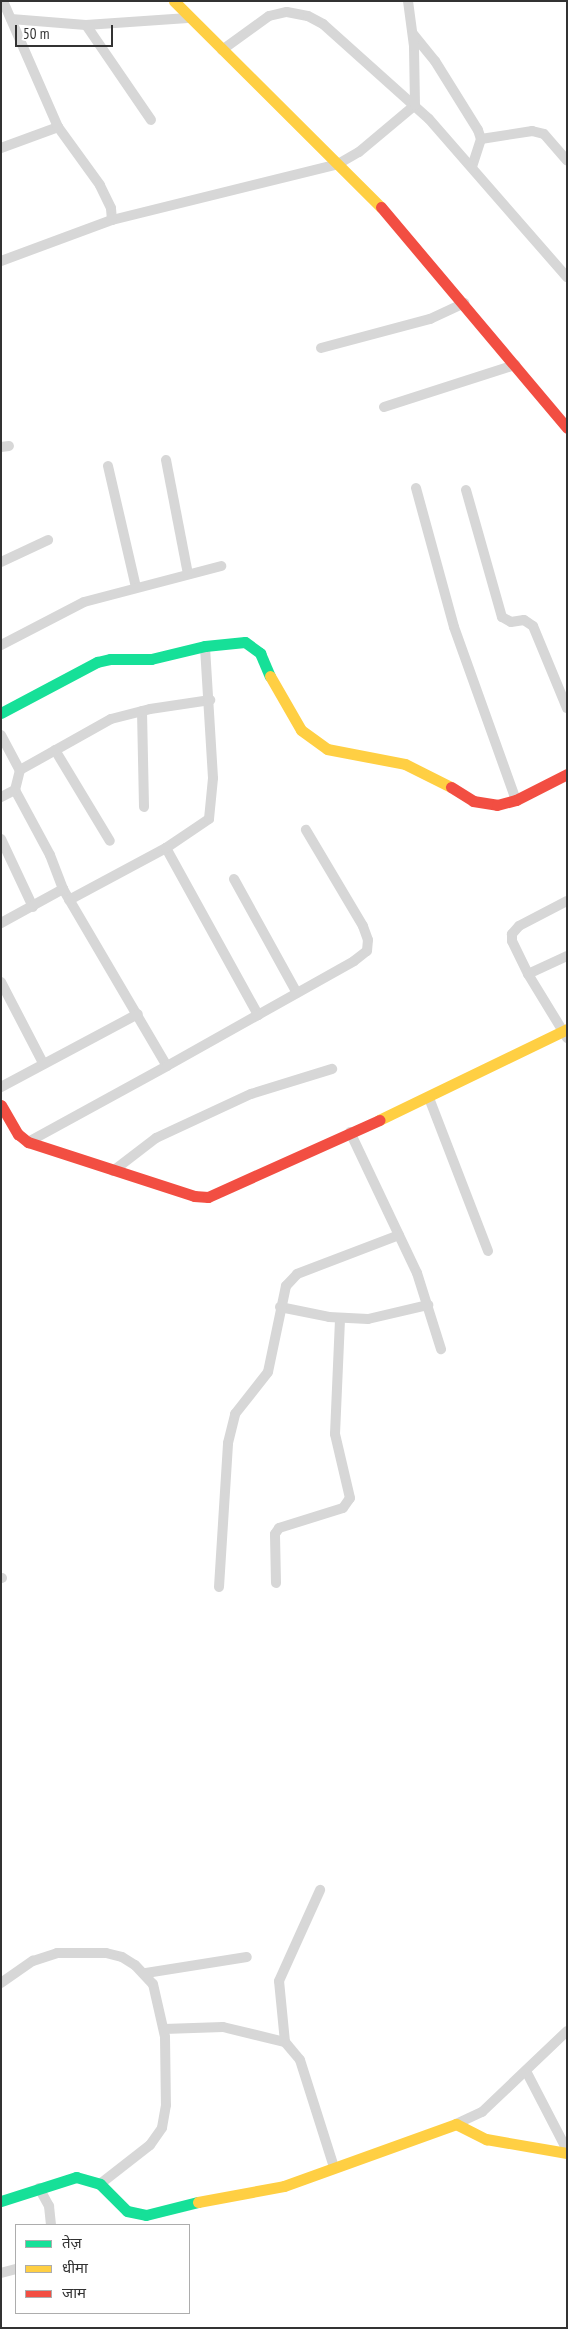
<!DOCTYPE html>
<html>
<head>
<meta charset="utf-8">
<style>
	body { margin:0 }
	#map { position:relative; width:568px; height:2329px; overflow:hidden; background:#fff; font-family:"PT Sans Narrow","Noto Sans Devanagari",sans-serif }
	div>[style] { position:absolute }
	.street>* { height:10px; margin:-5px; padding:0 5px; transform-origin:5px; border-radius:5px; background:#d7d7d7 }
	.fast>* { height:11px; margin:-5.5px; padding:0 5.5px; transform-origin:5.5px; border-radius:5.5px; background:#16e098 }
	.slow>* { height:11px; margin:-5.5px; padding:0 5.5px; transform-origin:5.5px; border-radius:5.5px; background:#ffcf43 }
	.jam>* { height:11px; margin:-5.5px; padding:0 5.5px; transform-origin:5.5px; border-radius:5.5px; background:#f24e42 }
	span { translate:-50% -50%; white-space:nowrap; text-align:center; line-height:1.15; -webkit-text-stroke:5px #fff; paint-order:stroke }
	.frame { position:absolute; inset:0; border:2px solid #333; pointer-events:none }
	.legend { position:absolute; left:15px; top:2224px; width:175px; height:90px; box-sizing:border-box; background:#fff; border:1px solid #adadad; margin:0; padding:6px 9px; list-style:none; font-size:15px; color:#333 }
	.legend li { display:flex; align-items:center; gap:10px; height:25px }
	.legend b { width:25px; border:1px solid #adadad }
	.scale { position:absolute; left:15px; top:25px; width:98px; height:22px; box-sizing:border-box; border:2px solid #333; border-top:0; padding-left:6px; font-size:15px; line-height:18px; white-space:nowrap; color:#333; -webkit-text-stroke:4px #fff; paint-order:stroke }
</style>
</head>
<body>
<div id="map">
	<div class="street">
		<i style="left:11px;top:19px;width:75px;rotate:4.6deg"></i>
		<i style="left:86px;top:25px;width:102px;rotate:-3.9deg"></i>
		<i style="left:86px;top:25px;width:115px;rotate:55.6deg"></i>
		<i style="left:413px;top:34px;width:35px;rotate:51deg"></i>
		<i style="left:435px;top:61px;width:81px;rotate:58.1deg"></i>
		<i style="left:478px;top:130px;width:9px;rotate:72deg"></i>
		<i style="left:481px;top:139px;width:28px;rotate:108deg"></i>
		<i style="left:222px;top:50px;width:58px;rotate:-35.9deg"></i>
		<i style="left:269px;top:16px;width:18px;rotate:-13deg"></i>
		<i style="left:287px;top:12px;width:21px;rotate:11deg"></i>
		<i style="left:308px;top:16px;width:17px;rotate:28deg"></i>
		<i style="left:323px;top:24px;width:142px;rotate:41.9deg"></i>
		<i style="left:429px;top:119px;width:210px;rotate:48.9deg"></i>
		<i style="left:481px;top:139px;width:52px;rotate:-8.9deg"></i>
		<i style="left:532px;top:131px;width:12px;rotate:14deg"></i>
		<i style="left:544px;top:134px;width:35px;rotate:49deg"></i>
		<i style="left:1px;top:148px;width:61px;rotate:-20.2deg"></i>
		<i style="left:112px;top:220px;width:233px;rotate:-13.9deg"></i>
		<i style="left:338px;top:164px;width:24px;rotate:-30deg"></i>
		<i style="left:359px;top:152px;width:73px;rotate:-40deg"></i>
		<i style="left:415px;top:105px;width:59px;rotate:-91deg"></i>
		<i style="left:414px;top:46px;width:45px;rotate:-97.6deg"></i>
		<i style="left:1px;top:261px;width:118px;rotate:-20.3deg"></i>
		<i style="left:112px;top:220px;width:12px;rotate:-95deg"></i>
		<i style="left:111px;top:208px;width:25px;rotate:-116deg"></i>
		<i style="left:100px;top:185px;width:72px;rotate:-125.9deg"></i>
		<i style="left:58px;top:127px;width:137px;rotate:-113.6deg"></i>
		<i style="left:321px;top:348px;width:113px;rotate:-14.9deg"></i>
		<i style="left:430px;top:319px;width:38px;rotate:-25deg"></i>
		<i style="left:384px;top:407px;width:138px;rotate:-17.8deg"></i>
		<i style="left:1px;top:447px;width:8px;rotate:-7deg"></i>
		<i style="left:166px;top:460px;width:116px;rotate:79.1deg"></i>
		<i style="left:108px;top:466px;width:124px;rotate:77deg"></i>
		<i style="left:416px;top:488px;width:144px;rotate:74.7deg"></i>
		<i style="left:454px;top:627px;width:184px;rotate:70.3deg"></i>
		<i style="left:466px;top:490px;width:132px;rotate:74.2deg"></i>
		<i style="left:502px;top:617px;width:10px;rotate:29deg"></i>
		<i style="left:511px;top:622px;width:13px;rotate:-9deg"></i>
		<i style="left:524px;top:620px;width:11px;rotate:34deg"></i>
		<i style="left:533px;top:626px;width:89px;rotate:67.5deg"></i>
		<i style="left:1px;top:562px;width:52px;rotate:-25.1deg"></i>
		<i style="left:1px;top:645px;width:93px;rotate:-27.4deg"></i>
		<i style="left:84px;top:602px;width:142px;rotate:-14.7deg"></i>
		<i style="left:142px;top:711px;width:96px;rotate:88.8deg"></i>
		<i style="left:1px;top:735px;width:40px;rotate:62deg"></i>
		<i style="left:55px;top:750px;width:106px;rotate:58.9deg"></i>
		<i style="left:15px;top:790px;width:74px;rotate:61.7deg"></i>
		<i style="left:50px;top:855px;width:36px;rotate:69deg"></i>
		<i style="left:63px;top:889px;width:205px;rotate:59.6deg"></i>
		<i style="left:167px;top:1066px;width:158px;rotate:151.3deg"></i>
		<i style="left:1px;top:797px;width:16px;rotate:-27deg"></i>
		<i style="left:15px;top:790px;width:21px;rotate:-76deg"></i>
		<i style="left:20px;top:770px;width:104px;rotate:-29.3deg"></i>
		<i style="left:111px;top:719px;width:40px;rotate:-14.4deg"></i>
		<i style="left:150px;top:709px;width:61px;rotate:-8.5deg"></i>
		<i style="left:1px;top:839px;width:75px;rotate:64.8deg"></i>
		<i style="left:166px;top:848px;width:191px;rotate:61.1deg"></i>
		<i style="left:234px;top:879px;width:130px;rotate:61.1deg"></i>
		<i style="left:69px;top:900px;width:110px;rotate:-28.2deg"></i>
		<i style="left:166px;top:848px;width:52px;rotate:-34deg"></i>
		<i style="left:209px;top:819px;width:41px;rotate:-84.4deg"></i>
		<i style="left:213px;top:778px;width:132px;rotate:-93.5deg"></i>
		<i style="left:567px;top:901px;width:54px;rotate:152.5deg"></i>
		<i style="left:519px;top:926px;width:11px;rotate:131deg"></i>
		<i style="left:512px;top:934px;width:7px;rotate:90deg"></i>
		<i style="left:512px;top:941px;width:37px;rotate:64deg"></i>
		<i style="left:528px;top:974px;width:75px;rotate:58.6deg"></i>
		<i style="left:1px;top:923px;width:71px;rotate:-28.7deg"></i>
		<i style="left:528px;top:974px;width:43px;rotate:-24.8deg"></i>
		<i style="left:1px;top:982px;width:91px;rotate:62.6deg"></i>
		<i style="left:167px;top:1066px;width:214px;rotate:-29.3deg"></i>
		<i style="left:354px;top:961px;width:16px;rotate:-38deg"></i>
		<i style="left:367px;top:951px;width:11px;rotate:-85deg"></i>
		<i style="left:368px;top:940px;width:15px;rotate:-110deg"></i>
		<i style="left:363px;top:926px;width:112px;rotate:-120.7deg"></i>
		<i style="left:1px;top:1087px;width:155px;rotate:-28.1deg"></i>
		<i style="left:429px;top:1098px;width:164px;rotate:68.9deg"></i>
		<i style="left:350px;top:1132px;width:156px;rotate:64.6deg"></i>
		<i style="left:417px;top:1273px;width:80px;rotate:72.5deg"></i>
		<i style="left:113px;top:1171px;width:54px;rotate:-37.5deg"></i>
		<i style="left:156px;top:1138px;width:105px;rotate:-24.9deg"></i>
		<i style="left:251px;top:1094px;width:85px;rotate:-17.2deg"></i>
		<i style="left:280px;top:1307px;width:50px;rotate:11.5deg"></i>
		<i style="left:329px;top:1317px;width:39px;rotate:3deg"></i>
		<i style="left:368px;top:1319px;width:62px;rotate:-13.1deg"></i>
		<i style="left:1px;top:1578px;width:1px"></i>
		<i style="left:276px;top:1583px;width:49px;rotate:-91.2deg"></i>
		<i style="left:275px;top:1534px;width:7px;rotate:-56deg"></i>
		<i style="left:279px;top:1528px;width:67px;rotate:-17.4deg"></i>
		<i style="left:343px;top:1508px;width:12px;rotate:-55deg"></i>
		<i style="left:350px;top:1498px;width:66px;rotate:-103.2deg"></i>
		<i style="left:335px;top:1434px;width:116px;rotate:-87.5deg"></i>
		<i style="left:219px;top:1587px;width:144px;rotate:-86.4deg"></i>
		<i style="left:228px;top:1443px;width:30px;rotate:-76deg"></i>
		<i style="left:235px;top:1414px;width:53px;rotate:-51.8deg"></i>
		<i style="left:268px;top:1372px;width:88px;rotate:-78.2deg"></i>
		<i style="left:286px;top:1286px;width:16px;rotate:-47deg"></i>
		<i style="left:297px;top:1274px;width:109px;rotate:-20.9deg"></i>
		<i style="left:146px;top:1973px;width:102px;rotate:-9deg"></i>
		<i style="left:1px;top:1983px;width:39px;rotate:-35deg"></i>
		<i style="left:33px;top:1961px;width:25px;rotate:-18deg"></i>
		<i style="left:57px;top:1953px;width:49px"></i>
		<i style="left:106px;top:1953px;width:16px;rotate:14deg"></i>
		<i style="left:122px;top:1957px;width:15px;rotate:32deg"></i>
		<i style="left:135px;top:1965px;width:26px;rotate:47deg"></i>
		<i style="left:153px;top:1984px;width:54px;rotate:77.2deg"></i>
		<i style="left:165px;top:2037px;width:68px;rotate:89.2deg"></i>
		<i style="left:166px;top:2105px;width:23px;rotate:100deg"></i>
		<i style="left:162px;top:2128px;width:21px;rotate:125deg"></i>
		<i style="left:150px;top:2145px;width:63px;rotate:142deg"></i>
		<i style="left:164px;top:2029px;width:59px;rotate:-1.9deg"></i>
		<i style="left:223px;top:2027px;width:64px;rotate:13.6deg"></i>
		<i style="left:285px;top:2042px;width:23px;rotate:50deg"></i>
		<i style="left:300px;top:2060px;width:112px;rotate:72.4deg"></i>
		<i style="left:285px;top:2042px;width:61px;rotate:-95.6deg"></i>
		<i style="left:279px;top:1981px;width:100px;rotate:-65.7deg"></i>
		<i style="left:526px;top:2071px;width:89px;rotate:62.6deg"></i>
		<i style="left:456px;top:2124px;width:29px;rotate:-25deg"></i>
		<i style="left:482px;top:2112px;width:117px;rotate:-43.6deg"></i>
		<i style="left:39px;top:2188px;width:21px;rotate:61deg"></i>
		<i style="left:49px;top:2206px;width:19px;rotate:84deg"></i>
		<i style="left:1px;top:2273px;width:16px;rotate:-15deg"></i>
	</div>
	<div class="fast">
		<i style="left:1px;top:713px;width:109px;rotate:-28deg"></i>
		<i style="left:97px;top:662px;width:13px;rotate:-13deg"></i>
		<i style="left:110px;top:659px;width:41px"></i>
		<i style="left:151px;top:659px;width:56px;rotate:-13.5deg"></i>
		<i style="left:205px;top:646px;width:40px;rotate:-5.7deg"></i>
		<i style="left:245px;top:642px;width:19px;rotate:36deg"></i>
		<i style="left:260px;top:653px;width:25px;rotate:67deg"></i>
		<i style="left:1px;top:2201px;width:79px;rotate:-17.7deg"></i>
		<i style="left:76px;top:2177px;width:25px;rotate:16deg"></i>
		<i style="left:100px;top:2184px;width:38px;rotate:45deg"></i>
		<i style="left:127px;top:2211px;width:19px;rotate:12deg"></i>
		<i style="left:146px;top:2215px;width:54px;rotate:-14deg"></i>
	</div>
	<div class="slow">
		<i style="left:174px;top:1px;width:292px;rotate:44.9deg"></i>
		<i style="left:270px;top:676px;width:62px;rotate:60.1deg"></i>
		<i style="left:301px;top:730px;width:32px;rotate:36deg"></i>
		<i style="left:327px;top:749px;width:79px;rotate:10.9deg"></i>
		<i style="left:405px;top:764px;width:51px;rotate:26.6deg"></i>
		<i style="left:379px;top:1120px;width:209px;rotate:-25.8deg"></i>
		<i style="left:198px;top:2202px;width:87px;rotate:-10.5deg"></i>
		<i style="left:284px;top:2186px;width:183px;rotate:-19.8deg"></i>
		<i style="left:456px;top:2124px;width:34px;rotate:27deg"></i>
		<i style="left:486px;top:2139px;width:82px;rotate:9.8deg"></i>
	</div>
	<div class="jam">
		<i style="left:381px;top:207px;width:289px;rotate:49.9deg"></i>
		<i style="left:451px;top:787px;width:26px;rotate:32deg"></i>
		<i style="left:473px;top:801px;width:24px;rotate:9deg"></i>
		<i style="left:497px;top:805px;width:20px;rotate:-15deg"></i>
		<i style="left:516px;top:800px;width:57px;rotate:-27deg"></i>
		<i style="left:1px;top:1105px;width:34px;rotate:60deg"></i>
		<i style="left:18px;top:1134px;width:13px;rotate:39deg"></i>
		<i style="left:28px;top:1142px;width:175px;rotate:18deg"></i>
		<i style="left:194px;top:1196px;width:14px;rotate:4deg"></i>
		<i style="left:208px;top:1197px;width:188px;rotate:-24.2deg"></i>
	</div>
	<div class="frame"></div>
	<ul class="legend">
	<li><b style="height:6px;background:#16e098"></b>तेज़</li>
	<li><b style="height:6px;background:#ffcf43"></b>धीमा</li>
	<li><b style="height:6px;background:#f24e42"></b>जाम</li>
	</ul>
	<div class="scale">50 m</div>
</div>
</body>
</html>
